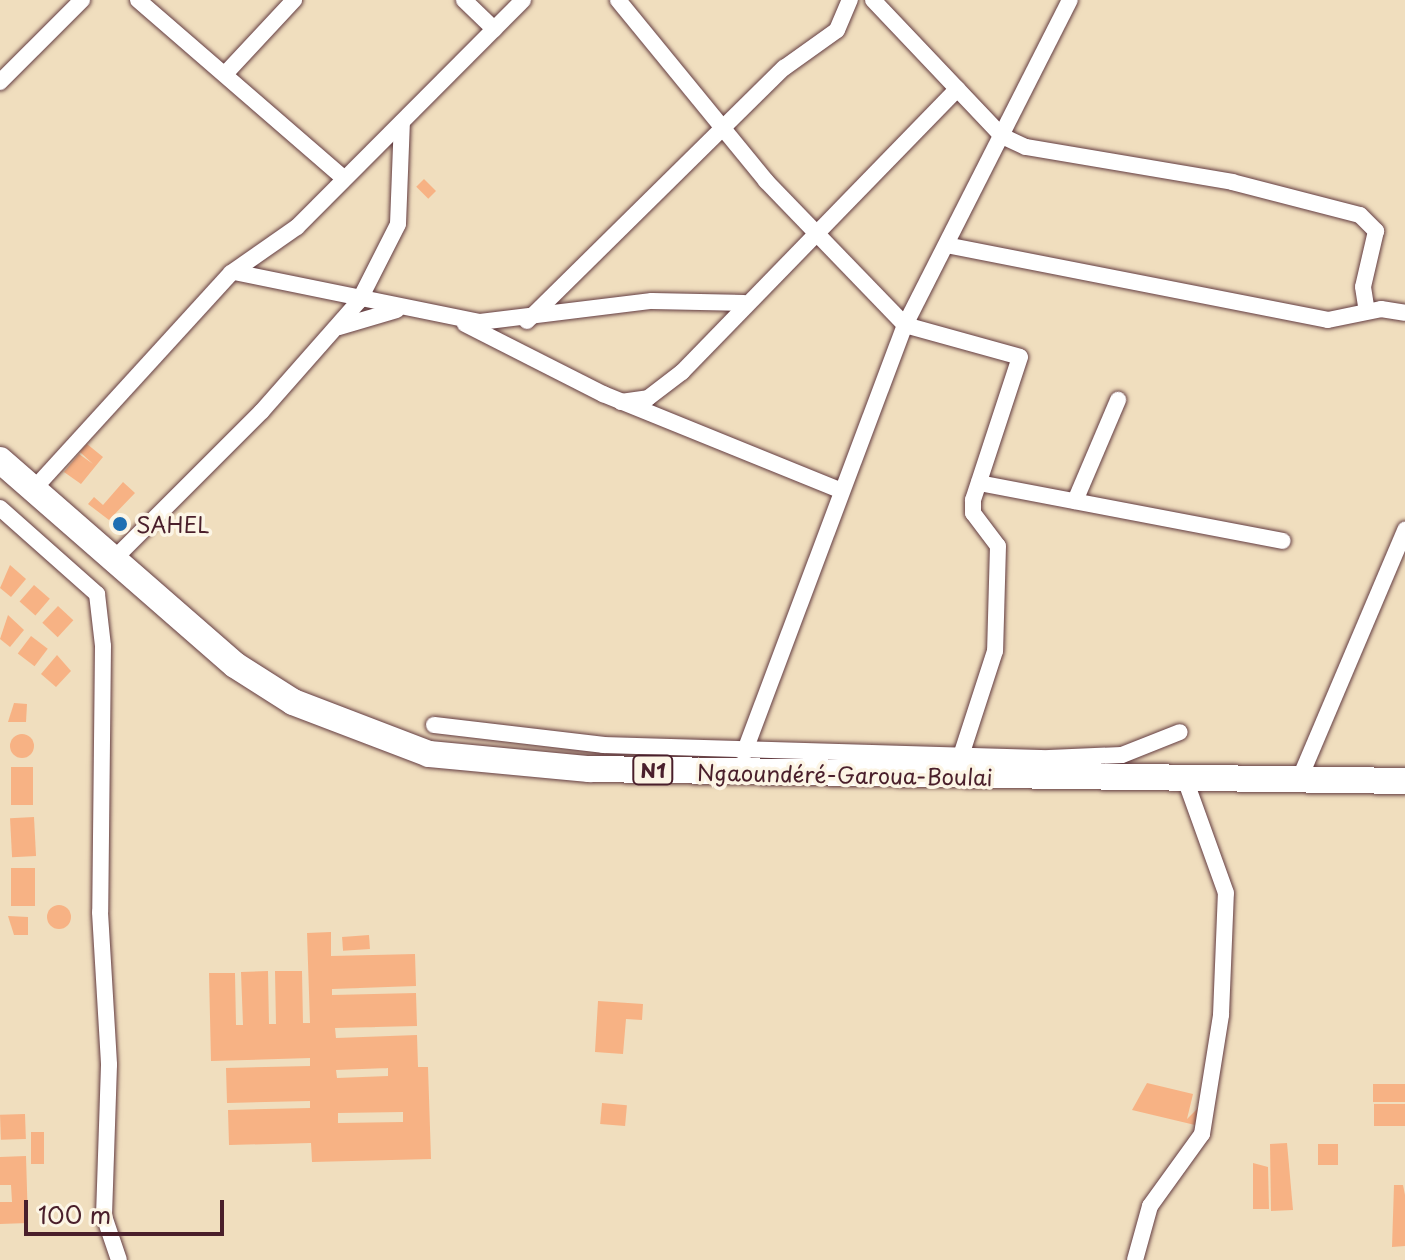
<!DOCTYPE html>
<html>
<head>
<meta charset="utf-8">
<style>
	body { margin:0 }
	#map { position:relative; width:1405px; height:1260px; overflow:hidden; background:#f0debe; font-family:"Playpen Sans",sans-serif }
	div>[style] { position:absolute }
	.building>* { inset:0; background:#f7b284; transform-origin:0 0 }
	.round { border-radius:50% }
	.roads { filter:drop-shadow(0 0 2px #633c41) drop-shadow(0 0 2px #633c41) }
	.minor>* { height:16px; margin:-8px; padding:0 8px; transform-origin:8px; border-radius:8px; background:#fff }
	.trunk>* { height:26px; margin:-13px; padding:0 13px; transform-origin:13px; border-radius:13px; background:#fff }
	.dots>* { width:22px; height:22px; translate:-50% -50%; box-sizing:border-box; border:4px solid #fcf5e5; border-radius:50% }
	span { translate:-50% -50%; white-space:nowrap; text-align:center; line-height:1.15; -webkit-text-stroke:7px #fcf5e5; paint-order:stroke }
	.shield-label span { padding:2px 6px; background:#fcf5e5; border:2px solid; border-radius:6px; -webkit-text-stroke-width:0 }
	.shield-label { font-size:20px; color:#4a1f2b; font-weight:700 }
	.poi-label { font-size:22px; color:#4a1f2b }
	.left { translate:0 -50%; text-align:left }
	.street-label { font-size:22px; color:#4a1f2b }
	.scale { position:absolute; left:24px; top:1200px; width:200px; height:36px; box-sizing:border-box; border:4px solid #4a1f2b; border-top:0; padding-left:10px; font-size:24px; line-height:28px; white-space:nowrap; color:#4a1f2b; -webkit-text-stroke:6px #fcf5e5; paint-order:stroke }
</style>
</head>
<body>
<div id="map">
	<div class="building">
		<i style="left:424px;top:179px;width:17px;height:11px;rotate:45deg"></i>
		<i style="clip-path:polygon(87px 444px,103px 457px,81px 484px,64px 472px,79px 454px,93px 464px,80px 452px)"></i>
		<i style="clip-path:polygon(123px 482px,135px 493px,109px 520px,88px 504px,94px 497px,103px 505px)"></i>
		<i style="clip-path:polygon(10px 565px,26px 579px,11px 597px,0 588px)"></i>
		<i style="left:34px;top:585px;width:21px;height:22px;rotate:41deg"></i>
		<i style="left:58px;top:606px;width:21px;height:23px;rotate:43deg"></i>
		<i style="clip-path:polygon(8px 615px,24px 630px,10px 647px,0 639px)"></i>
		<i style="left:31px;top:636px;width:21px;height:22px;rotate:37deg"></i>
		<i style="clip-path:polygon(57px 655px,71px 671px,56px 687px,41px 674px)"></i>
		<i style="clip-path:polygon(14px 703px,27px 704px,26px 722px,8px 722px)"></i>
		<i class="round" style="left:10px;top:734px;width:24px;height:24px"></i>
		<i style="left:11px;top:767px;width:22px;height:38px"></i>
		<i style="left:34px;top:817px;width:39px;height:24px;rotate:87deg"></i>
		<i style="left:11px;top:868px;width:24px;height:38px"></i>
		<i class="round" style="left:47px;top:905px;width:24px;height:24px"></i>
		<i style="clip-path:polygon(8px 916px,28px 917px,28px 935px,14px 935px)"></i>
		<i style="clip-path:polygon(evenodd,331px 932px,331px 956px,415px 954px,416px 986px,332px 989px,332px 995px,416px 993px,417px 1026px,335px 1028px,336px 1038px,417px 1035px,418px 1067px,428px 1067px,431px 1159px,312px 1162px,311px 1143px,229px 1145px,228px 1110px,310px 1108px,310px 1101px,227px 1103px,226px 1068px,310px 1066px,310px 1058px,211px 1061px,209px 973px,235px 973px,236px 1025px,243px 1025px,241px 972px,268px 971px,269px 1024px,276px 1024px,275px 971px,302px 971px,303px 1023px,310px 1023px,307px 933px,331px 932px,388px 1068px,388px 1076px,337px 1078px,336px 1070px,388px 1068px,331px 932px,403px 1112px,403px 1122px,338px 1123px,338px 1113px,403px 1112px)"></i>
		<i style="left:369px;top:935px;width:14px;height:27px;rotate:86deg"></i>
		<i style="clip-path:polygon(598px 1001px,643px 1004px,642px 1020px,626px 1019px,623px 1054px,595px 1052px)"></i>
		<i style="clip-path:polygon(1147px 1083px,1193px 1094px,1187px 1119px,1199px 1107px,1195px 1125px,1132px 1110px)"></i>
		<i style="left:1405px;top:1084px;width:18px;height:32px;rotate:90deg"></i>
		<i style="left:602px;top:1103px;width:25px;height:21px;rotate:5deg"></i>
		<i style="left:1405px;top:1104px;width:22px;height:31px;rotate:90deg"></i>
		<i style="left:25px;top:1114px;width:25px;height:25px;rotate:88deg"></i>
		<i style="left:31px;top:1132px;width:13px;height:32px"></i>
		<i style="clip-path:polygon(1287px 1143px,1293px 1210px,1271px 1211px,1270px 1144px)"></i>
		<i style="left:1318px;top:1144px;width:20px;height:21px"></i>
		<i style="clip-path:polygon(26px 1156px,28px 1223px,0 1224px,0 1202px,12px 1202px,11px 1185px,0 1185px,0 1157px)"></i>
		<i style="clip-path:polygon(1253px 1163px,1268px 1167px,1269px 1209px,1253px 1209px)"></i>
		<i style="clip-path:polygon(1394px 1185px,1403px 1185px,1405px 1195px,1405px 1246px,1392px 1247px)"></i>
	</div>
	<div class="roads">
		<div class="minor">
			<i style="left:138px;top:0;width:270px;rotate:40.9deg"></i>
			<i style="left:464px;top:0;width:42px;rotate:44deg"></i>
			<i style="left:618px;top:0;width:234px;rotate:50.7deg"></i>
			<i style="left:766px;top:181px;width:200px;rotate:46deg"></i>
			<i style="left:905px;top:325px;width:119px;rotate:15.5deg"></i>
			<i style="left:1020px;top:357px;width:151px;rotate:108.2deg"></i>
			<i style="left:973px;top:500px;width:13px;rotate:90deg"></i>
			<i style="left:973px;top:513px;width:41px;rotate:52.9deg"></i>
			<i style="left:998px;top:546px;width:105px;rotate:91.6deg"></i>
			<i style="left:995px;top:651px;width:133px;rotate:108deg"></i>
			<i style="left:873px;top:0;width:187px;rotate:46.5deg"></i>
			<i style="left:1002px;top:136px;width:26px;rotate:25deg"></i>
			<i style="left:1026px;top:147px;width:209px;rotate:9.6deg"></i>
			<i style="left:1232px;top:182px;width:132px;rotate:14.5deg"></i>
			<i style="left:1360px;top:215px;width:23px;rotate:45deg"></i>
			<i style="left:1376px;top:231px;width:57px;rotate:103.1deg"></i>
			<i style="left:1363px;top:287px;width:24px;rotate:81deg"></i>
			<i style="left:226px;top:73px;width:100px;rotate:-47deg"></i>
			<i style="left:0;top:82px;width:116px;rotate:-45deg"></i>
			<i style="left:946px;top:245px;width:389px;rotate:11.1deg"></i>
			<i style="left:1328px;top:320px;width:54px;rotate:-11.7deg"></i>
			<i style="left:1381px;top:309px;width:24px;rotate:9deg"></i>
			<i style="left:234px;top:272px;width:251px;rotate:11.5deg"></i>
			<i style="left:480px;top:322px;width:173px;rotate:-7deg"></i>
			<i style="left:652px;top:301px;width:92px;rotate:1.2deg"></i>
			<i style="left:527px;top:321px;width:361px;rotate:-44.6deg"></i>
			<i style="left:784px;top:68px;width:65px;rotate:-35.6deg"></i>
			<i style="left:837px;top:30px;width:33px;rotate:-67deg"></i>
			<i style="left:465px;top:324px;width:155px;rotate:26.9deg"></i>
			<i style="left:603px;top:394px;width:255px;rotate:22.1deg"></i>
			<i style="left:339px;top:327px;width:60px;rotate:-16.3deg"></i>
			<i style="left:621px;top:402px;width:27px;rotate:-8deg"></i>
			<i style="left:648px;top:398px;width:43px;rotate:-37.4deg"></i>
			<i style="left:682px;top:372px;width:395px;rotate:-45.8deg"></i>
			<i style="left:979px;top:483px;width:309px;rotate:10.8deg"></i>
			<i style="left:32px;top:491px;width:295px;rotate:-47.6deg"></i>
			<i style="left:231px;top:273px;width:80px;rotate:-34.9deg"></i>
			<i style="left:297px;top:227px;width:320px;rotate:-45.1deg"></i>
			<i style="left:1075px;top:501px;width:110px;rotate:-66.9deg"></i>
			<i style="left:0;top:508px;width:130px;rotate:41.6deg"></i>
			<i style="left:97px;top:594px;width:52px;rotate:83.4deg"></i>
			<i style="left:103px;top:646px;width:266px;rotate:90.6deg"></i>
			<i style="left:100px;top:912px;width:153px;rotate:86.6deg"></i>
			<i style="left:109px;top:1065px;width:151px;rotate:91.9deg"></i>
			<i style="left:104px;top:1216px;width:46px;rotate:71.2deg"></i>
			<i style="left:112px;top:561px;width:212px;rotate:-45deg"></i>
			<i style="left:262px;top:411px;width:147px;rotate:-48.6deg"></i>
			<i style="left:359px;top:301px;width:86px;rotate:-63.1deg"></i>
			<i style="left:398px;top:224px;width:102px;rotate:-87.8deg"></i>
			<i style="left:434px;top:725px;width:170px;rotate:6.7deg"></i>
			<i style="left:603px;top:745px;width:446px;rotate:1.7deg"></i>
			<i style="left:1049px;top:758px;width:73px;rotate:-2.4deg"></i>
			<i style="left:1122px;top:755px;width:62px;rotate:-21.6deg"></i>
			<i style="left:744px;top:753px;width:457px;rotate:-69.4deg"></i>
			<i style="left:905px;top:325px;width:364px;rotate:-63.1deg"></i>
			<i style="left:1299px;top:780px;width:272px;rotate:-67deg"></i>
			<i style="left:1135px;top:1260px;width:56px;rotate:-74.5deg"></i>
			<i style="left:1150px;top:1206px;width:89px;rotate:-54.2deg"></i>
			<i style="left:1202px;top:1134px;width:121px;rotate:-80.9deg"></i>
			<i style="left:1221px;top:1015px;width:122px;rotate:-87.7deg"></i>
			<i style="left:1226px;top:893px;width:121px;rotate:-109.8deg"></i>
		</div>
		<div class="trunk">
			<i style="left:0;top:460px;width:312px;rotate:41.1deg"></i>
			<i style="left:235px;top:665px;width:69px;rotate:32.5deg"></i>
			<i style="left:293px;top:702px;width:146px;rotate:20.9deg"></i>
			<i style="left:429px;top:754px;width:161px;rotate:5.4deg"></i>
			<i style="left:589px;top:769px;width:816px;rotate:0.84deg"></i>
		</div>
	</div>
	<div class="dots">
		<i style="left:120px;top:524px;background:#1f6fb2"></i>
	</div>
	<div class="shield-label">
		<span style="left:653px;top:770px">N1</span>
	</div>
	<div class="poi-label">
		<span class="left" style="left:136px;top:524px">SAHEL</span>
	</div>
	<div class="street-label">
		<span style="left:845px;top:774px;rotate:1deg">Ngaoundéré-Garoua-Boulai</span>
	</div>
	<div class="scale">100 m</div>
</div>
</body>
</html>
